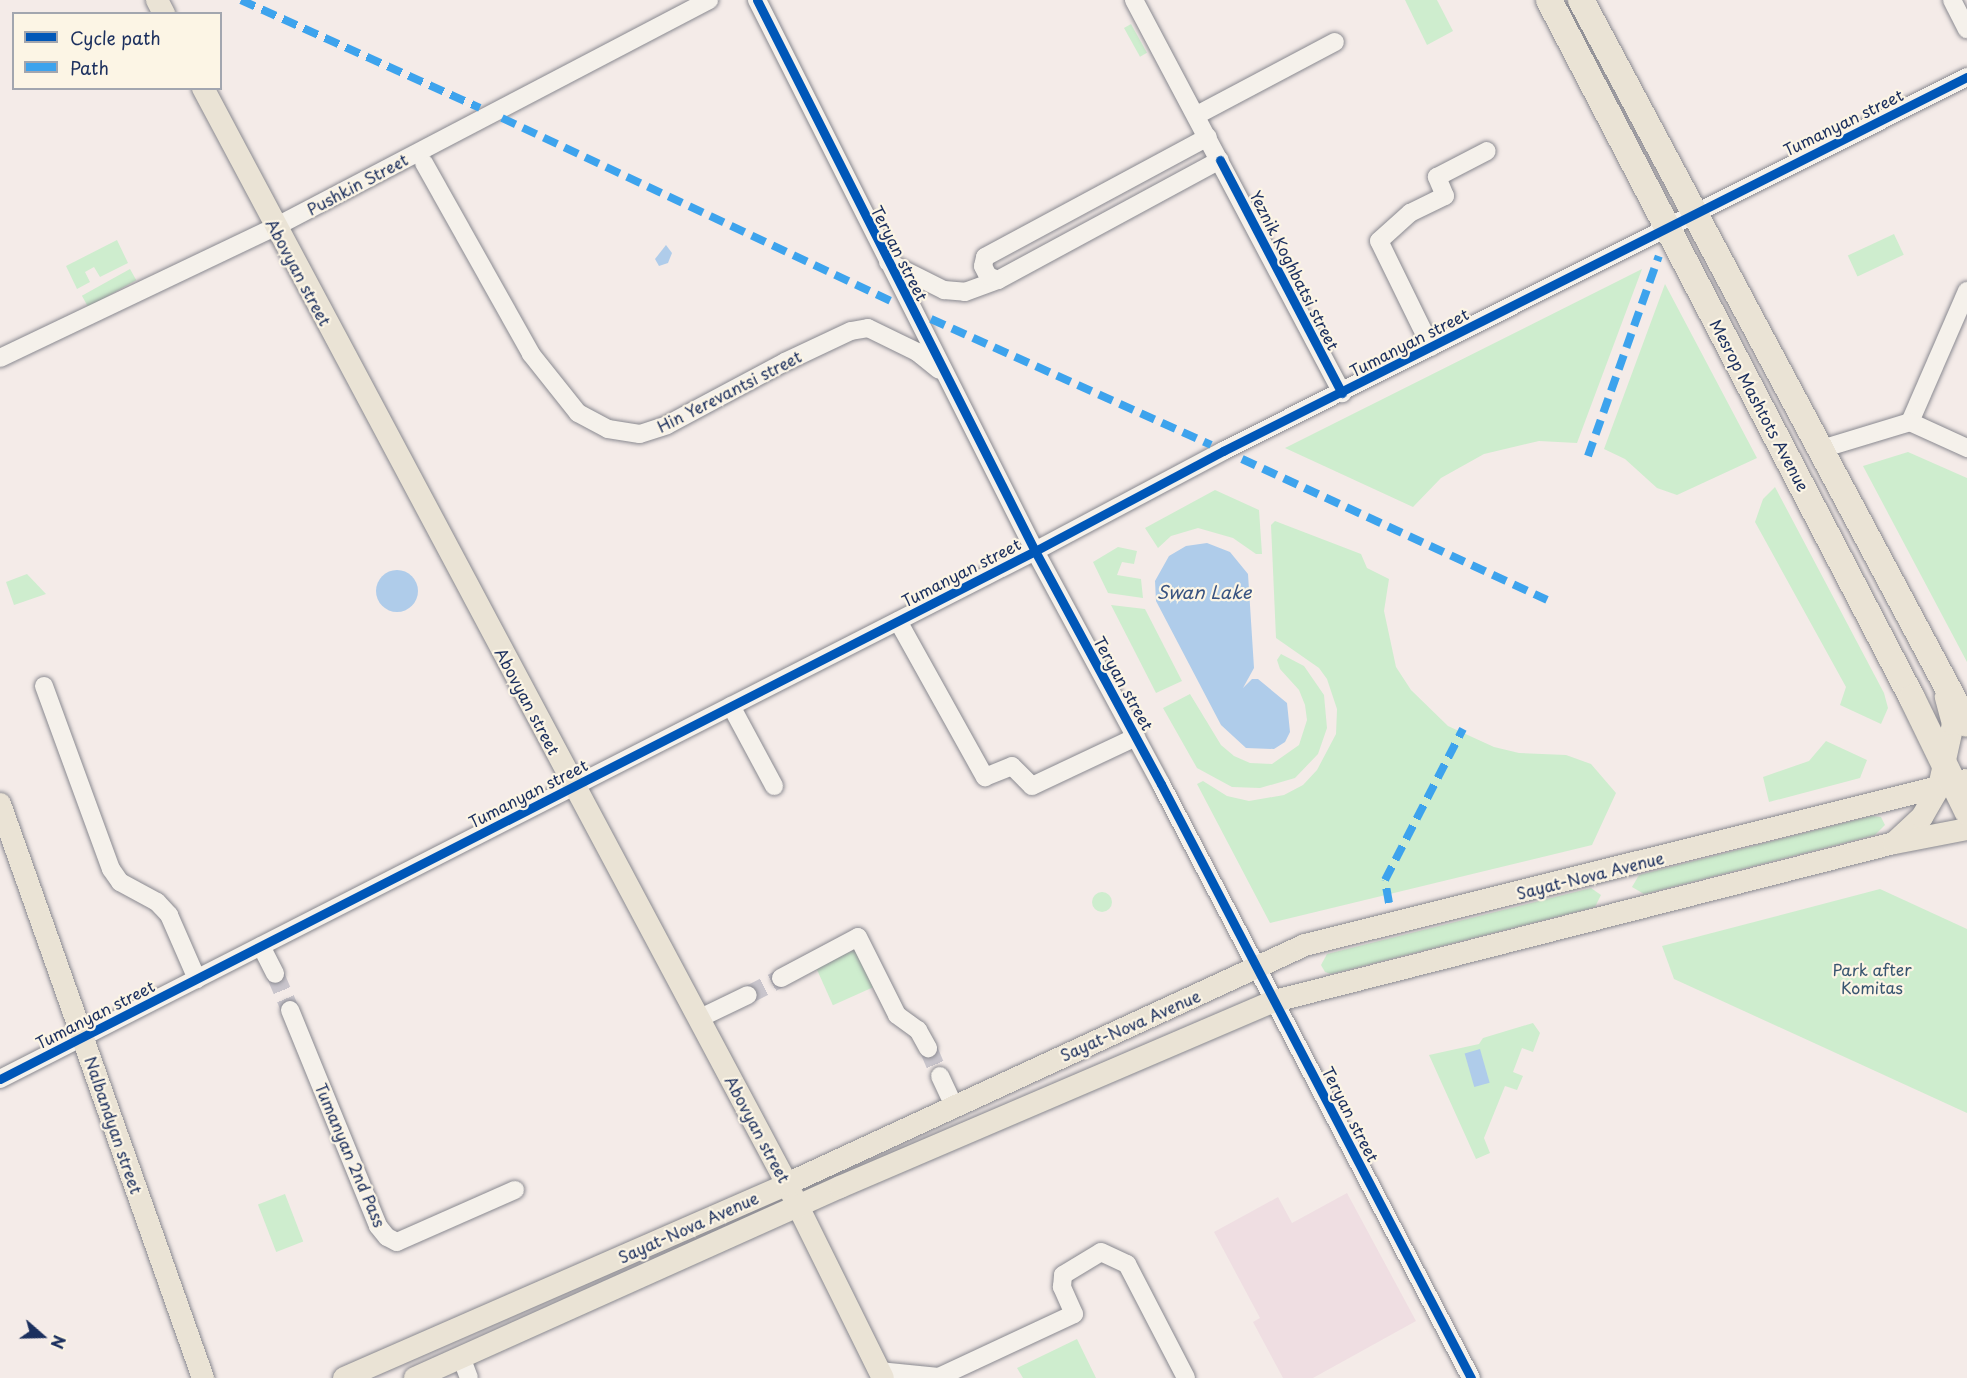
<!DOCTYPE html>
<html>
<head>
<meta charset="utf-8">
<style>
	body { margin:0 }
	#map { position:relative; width:1967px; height:1378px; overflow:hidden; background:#f4ebe8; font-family:"Playpen Sans",sans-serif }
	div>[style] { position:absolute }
	.built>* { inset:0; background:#efdee2 }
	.green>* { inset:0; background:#ceedce; transform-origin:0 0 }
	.round { border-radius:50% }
	.water>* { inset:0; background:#afccea; transform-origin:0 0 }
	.minor-tunnel>* { height:18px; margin-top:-9px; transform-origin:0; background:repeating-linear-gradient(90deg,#c9c5cc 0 18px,transparent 0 27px) }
	.roads { filter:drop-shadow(0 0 2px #898990) drop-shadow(0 0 2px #898990) }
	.minor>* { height:18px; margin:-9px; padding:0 9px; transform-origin:9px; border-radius:9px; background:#f5f1eb }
	.major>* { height:22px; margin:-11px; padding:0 11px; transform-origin:11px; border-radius:11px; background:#eae3d5 }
	.highway>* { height:26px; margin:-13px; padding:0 13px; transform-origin:13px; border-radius:13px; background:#eae3d5 }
	.quiet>* { height:8px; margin-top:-4px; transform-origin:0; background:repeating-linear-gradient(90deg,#3da3ed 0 15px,transparent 0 23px) }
	.cycleway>* { height:9px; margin:-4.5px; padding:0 4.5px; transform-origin:4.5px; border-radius:4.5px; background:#0057b8 }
	span { translate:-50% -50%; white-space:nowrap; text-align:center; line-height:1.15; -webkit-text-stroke:4.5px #fcf5e5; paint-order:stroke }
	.street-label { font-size:16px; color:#1b2f5e }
	.park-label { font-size:16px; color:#385570 }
	.water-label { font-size:18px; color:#385381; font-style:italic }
	.legend { position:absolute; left:12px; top:12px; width:210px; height:78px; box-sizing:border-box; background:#fcf5e5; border:2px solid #a2a6af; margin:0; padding:8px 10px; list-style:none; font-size:18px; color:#1b2f5e }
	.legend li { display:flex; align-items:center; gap:12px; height:30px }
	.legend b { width:30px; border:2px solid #a2a6af }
	.north { position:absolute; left:12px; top:1306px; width:60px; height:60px; -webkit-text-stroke:4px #fcf5e5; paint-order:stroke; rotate:110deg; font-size:16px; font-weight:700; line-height:24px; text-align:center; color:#1b2f5e }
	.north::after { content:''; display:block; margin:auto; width:21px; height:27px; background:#1b2f5e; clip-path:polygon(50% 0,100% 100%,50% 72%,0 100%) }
</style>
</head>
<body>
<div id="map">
	<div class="built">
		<i style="clip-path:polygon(1347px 1193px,1416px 1321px,1313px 1378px,1283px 1378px,1253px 1322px,1260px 1318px,1214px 1232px,1278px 1197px,1292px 1223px)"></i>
	</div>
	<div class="green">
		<i style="clip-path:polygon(1405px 0,1437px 0,1453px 31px,1427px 45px)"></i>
		<i style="left:1131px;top:24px;width:33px;height:8px;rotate:61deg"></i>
		<i style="left:1894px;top:234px;width:23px;height:51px;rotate:65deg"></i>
		<i style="clip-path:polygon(117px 240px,128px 263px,100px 277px,94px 267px,85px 272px,90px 282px,77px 289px,66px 266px)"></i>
		<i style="left:130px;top:269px;width:13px;height:55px;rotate:61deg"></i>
		<i style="clip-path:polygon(1642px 269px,1577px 443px,1539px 441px,1484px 454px,1441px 478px,1413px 507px,1285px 448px)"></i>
		<i style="clip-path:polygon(1665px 284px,1757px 458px,1677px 495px,1657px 488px,1625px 459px,1604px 449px)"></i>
		<i style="clip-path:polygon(1908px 452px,1967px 478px,1967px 662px,1863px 466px)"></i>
		<i style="clip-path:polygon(1775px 487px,1884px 693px,1888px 708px,1881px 724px,1840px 705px,1846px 687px,1755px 522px,1763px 499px)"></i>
		<i style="clip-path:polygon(1215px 490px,1259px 510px,1262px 554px,1256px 554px,1233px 538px,1198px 528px,1171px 536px,1158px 548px,1145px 528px)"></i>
		<i style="clip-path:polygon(1275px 521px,1361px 554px,1367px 568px,1389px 579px,1384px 611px,1396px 667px,1411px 690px,1448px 726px,1494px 747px,1519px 753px,1566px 755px,1591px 764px,1616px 793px,1592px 845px,1270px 923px,1197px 784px,1203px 781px,1227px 796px,1249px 801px,1284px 795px,1303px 785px,1317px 770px,1336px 734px,1337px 709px,1327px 679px,1319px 668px,1276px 638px,1271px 525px)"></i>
		<i style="clip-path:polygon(1118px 547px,1137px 551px,1134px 564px,1122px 562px,1117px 575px,1141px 579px,1143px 598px,1108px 593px,1093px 562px)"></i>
		<i style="clip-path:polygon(27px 574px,46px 594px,14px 605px,6px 582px)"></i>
		<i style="clip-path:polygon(1111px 605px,1145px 609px,1182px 681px,1156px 693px)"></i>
		<i style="clip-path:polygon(1281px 654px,1304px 666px,1324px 695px,1327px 728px,1318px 754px,1295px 778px,1260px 788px,1232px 787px,1197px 768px,1163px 708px,1190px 694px,1221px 745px,1234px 756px,1250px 763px,1272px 764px,1299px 745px,1307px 720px,1305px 705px,1299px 690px,1280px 669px,1277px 660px)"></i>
		<i style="clip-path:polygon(1826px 741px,1867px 760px,1860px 778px,1769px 802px,1763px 777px,1809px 761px)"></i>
		<i style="clip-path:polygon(1872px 816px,1881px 817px,1885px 825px,1875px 835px,1644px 894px,1632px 887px,1639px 875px)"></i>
		<i style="clip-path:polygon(1591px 888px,1601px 895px,1595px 907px,1331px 974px,1325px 972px,1321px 965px,1327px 954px)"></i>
		<i style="clip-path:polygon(1880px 889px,1967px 929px,1967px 1113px,1674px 979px,1662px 946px)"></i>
		<i class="round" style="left:1092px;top:892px;width:20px;height:20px"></i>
		<i style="left:856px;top:949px;width:42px;height:44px;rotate:66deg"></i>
		<i style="clip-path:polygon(1533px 1023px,1540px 1033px,1533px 1052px,1522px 1048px,1513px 1072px,1523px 1076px,1517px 1090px,1505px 1086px,1484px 1138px,1490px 1153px,1476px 1159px,1429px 1055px,1479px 1044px,1483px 1038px)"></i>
		<i style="left:285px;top:1194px;width:51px;height:29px;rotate:69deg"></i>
		<i style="clip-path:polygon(1077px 1339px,1096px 1378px,1023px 1378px,1017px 1368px)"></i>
	</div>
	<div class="water">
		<i style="clip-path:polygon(666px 245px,672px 253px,668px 263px,659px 266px,655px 259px)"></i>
		<i style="clip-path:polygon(1207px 543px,1230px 552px,1248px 574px,1254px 668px,1243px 688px,1252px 679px,1258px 679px,1287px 703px,1290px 732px,1285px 742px,1274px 749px,1246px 748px,1221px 725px,1156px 601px,1155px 581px,1169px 556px,1186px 546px)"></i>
		<i class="round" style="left:376px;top:570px;width:42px;height:42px"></i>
		<i style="left:1480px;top:1049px;width:35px;height:16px;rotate:74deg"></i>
	</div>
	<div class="minor-tunnel">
		<i style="left:275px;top:974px;width:39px;rotate:67deg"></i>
		<i style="left:748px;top:995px;width:37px;rotate:-27deg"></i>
		<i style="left:928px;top:1048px;width:30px;rotate:67deg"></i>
	</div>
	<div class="roads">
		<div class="minor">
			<i style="left:757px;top:0;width:617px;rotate:63.23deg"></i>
			<i style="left:1035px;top:551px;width:265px;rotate:61.6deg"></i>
			<i style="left:1161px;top:784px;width:670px;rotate:62.44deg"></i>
			<i style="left:1134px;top:0;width:445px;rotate:62.1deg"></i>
			<i style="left:1952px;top:0;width:33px;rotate:63deg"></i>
			<i style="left:1197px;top:115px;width:156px;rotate:-27.9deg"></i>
			<i style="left:424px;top:163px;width:219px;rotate:60.7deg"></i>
			<i style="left:531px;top:354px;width:75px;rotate:51.5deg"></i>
			<i style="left:578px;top:413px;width:34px;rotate:28deg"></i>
			<i style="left:608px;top:429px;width:32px;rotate:9deg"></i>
			<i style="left:640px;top:434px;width:28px;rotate:-18deg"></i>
			<i style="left:667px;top:425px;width:134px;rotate:-28.1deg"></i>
			<i style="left:785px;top:362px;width:73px;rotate:-25.2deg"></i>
			<i style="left:851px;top:331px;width:17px;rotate:-10deg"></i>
			<i style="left:868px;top:328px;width:55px;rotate:26.1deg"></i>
			<i style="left:917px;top:352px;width:28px;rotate:39deg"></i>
			<i style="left:888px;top:262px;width:63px;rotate:26.6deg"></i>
			<i style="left:944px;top:290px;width:21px;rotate:5deg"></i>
			<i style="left:965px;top:292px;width:35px;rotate:-20deg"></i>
			<i style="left:998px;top:280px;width:252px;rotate:-28.4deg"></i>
			<i style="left:998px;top:280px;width:11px;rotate:-158deg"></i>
			<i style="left:988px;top:276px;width:11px;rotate:-117deg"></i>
			<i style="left:983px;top:266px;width:9px;rotate:-77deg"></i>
			<i style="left:985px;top:257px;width:253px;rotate:-28.3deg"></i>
			<i style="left:1431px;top:347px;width:118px;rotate:-116.1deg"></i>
			<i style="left:1379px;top:241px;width:42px;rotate:-42.1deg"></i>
			<i style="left:1410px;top:213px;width:39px;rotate:-26deg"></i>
			<i style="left:1445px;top:196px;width:21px;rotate:-113deg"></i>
			<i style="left:1437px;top:177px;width:56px;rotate:-27.5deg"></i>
			<i style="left:0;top:358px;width:305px;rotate:-25.5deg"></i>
			<i style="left:275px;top:227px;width:490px;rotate:-27.6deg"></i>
			<i style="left:1910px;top:422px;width:143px;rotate:-66.5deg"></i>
			<i style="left:1818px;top:450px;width:96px;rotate:-16.9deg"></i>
			<i style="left:1910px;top:422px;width:63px;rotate:24.5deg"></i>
			<i style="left:898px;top:621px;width:179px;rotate:60.9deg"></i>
			<i style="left:985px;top:777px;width:29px;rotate:-22deg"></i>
			<i style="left:1012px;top:766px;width:28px;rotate:45deg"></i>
			<i style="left:1032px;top:786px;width:115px;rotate:-25.2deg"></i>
			<i style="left:44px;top:686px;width:195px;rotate:69.9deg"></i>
			<i style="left:111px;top:869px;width:16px;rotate:55deg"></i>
			<i style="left:120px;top:882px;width:42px;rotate:28.4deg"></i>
			<i style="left:157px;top:902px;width:18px;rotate:47deg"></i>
			<i style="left:169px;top:915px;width:70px;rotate:66.4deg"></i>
			<i style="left:731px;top:706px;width:91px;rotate:61.7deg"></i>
			<i style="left:261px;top:946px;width:31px;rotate:63deg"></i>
			<i style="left:781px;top:978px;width:87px;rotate:-28deg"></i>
			<i style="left:858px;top:937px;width:87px;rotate:63.4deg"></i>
			<i style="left:897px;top:1015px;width:26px;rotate:36deg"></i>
			<i style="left:918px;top:1030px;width:21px;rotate:61deg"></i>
			<i style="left:290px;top:1010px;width:233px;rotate:67.8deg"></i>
			<i style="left:378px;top:1226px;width:14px;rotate:51deg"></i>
			<i style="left:387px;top:1237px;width:11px;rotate:27deg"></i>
			<i style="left:397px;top:1242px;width:129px;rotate:-23.8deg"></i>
			<i style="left:698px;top:1019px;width:55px;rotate:-25.6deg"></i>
			<i style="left:940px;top:1076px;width:33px;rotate:65deg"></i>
			<i style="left:0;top:1079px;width:1162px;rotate:-27.03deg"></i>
			<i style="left:1035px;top:551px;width:213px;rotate:-28deg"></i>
			<i style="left:1223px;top:451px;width:833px;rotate:-26.69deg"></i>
			<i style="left:461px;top:1357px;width:22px;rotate:69deg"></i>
			<i style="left:879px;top:1371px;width:60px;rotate:5.7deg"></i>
			<i style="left:939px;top:1377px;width:149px;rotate:-25deg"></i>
			<i style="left:1074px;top:1314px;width:30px;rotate:-114deg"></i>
			<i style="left:1062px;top:1287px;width:12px;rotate:-85deg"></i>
			<i style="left:1063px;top:1275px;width:44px;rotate:-31.2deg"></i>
			<i style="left:1101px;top:1252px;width:29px;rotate:25deg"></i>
			<i style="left:1127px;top:1264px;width:128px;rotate:62.6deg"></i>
		</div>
		<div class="major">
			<i style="left:157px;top:0;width:16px;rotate:63deg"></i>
			<i style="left:203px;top:88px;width:1242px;rotate:61.95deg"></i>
			<i style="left:787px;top:1184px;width:216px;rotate:63.7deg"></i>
			<i style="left:0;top:804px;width:609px;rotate:70.52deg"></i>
			<i style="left:1895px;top:842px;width:37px;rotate:-43deg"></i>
			<i style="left:1922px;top:817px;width:34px;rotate:-60deg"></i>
			<i style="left:1939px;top:787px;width:65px;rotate:-77.5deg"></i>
			<i style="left:1953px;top:724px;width:28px;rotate:-105deg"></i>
			<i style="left:344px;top:1378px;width:484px;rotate:-23.6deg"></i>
			<i style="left:787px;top:1184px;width:570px;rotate:-24.77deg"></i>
			<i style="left:1305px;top:945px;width:682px;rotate:-14deg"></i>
			<i style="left:415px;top:1378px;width:466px;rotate:-24.2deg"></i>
			<i style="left:840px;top:1187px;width:473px;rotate:-23.2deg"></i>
			<i style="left:1275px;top:1001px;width:639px;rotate:-14.32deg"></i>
			<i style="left:1894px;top:843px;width:74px;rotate:-10.9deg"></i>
		</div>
		<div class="highway">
			<i style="left:1549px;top:0;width:787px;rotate:62.52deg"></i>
			<i style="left:1912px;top:698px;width:126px;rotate:64deg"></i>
			<i style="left:1581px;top:0;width:820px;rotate:61.94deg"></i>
		</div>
	</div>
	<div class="quiet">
		<i style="left:241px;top:0;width:262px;rotate:24.3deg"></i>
		<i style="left:502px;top:118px;width:437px;rotate:25.2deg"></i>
		<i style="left:931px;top:319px;width:307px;rotate:24.2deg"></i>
		<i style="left:1588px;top:456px;width:212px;rotate:-70.5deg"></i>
		<i style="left:1242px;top:459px;width:336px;rotate:24.8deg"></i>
		<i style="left:1389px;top:903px;width:23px;rotate:-100deg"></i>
		<i style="left:1385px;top:880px;width:170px;rotate:-62.7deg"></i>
	</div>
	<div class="cycleway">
		<i style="left:757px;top:0;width:617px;rotate:63.23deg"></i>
		<i style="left:1035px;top:551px;width:265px;rotate:61.6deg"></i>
		<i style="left:1161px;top:784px;width:670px;rotate:62.44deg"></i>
		<i style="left:1220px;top:160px;width:263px;rotate:62.4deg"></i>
		<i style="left:0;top:1079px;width:1162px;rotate:-27.03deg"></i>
		<i style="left:1035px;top:551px;width:213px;rotate:-28deg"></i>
		<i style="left:1223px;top:451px;width:833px;rotate:-26.69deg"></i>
	</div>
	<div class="street-label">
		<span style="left:1843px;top:122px;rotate:-26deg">Tumanyan street</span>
		<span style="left:357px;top:184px;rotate:-28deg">Pushkin Street</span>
		<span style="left:900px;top:253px;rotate:63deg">Teryan street</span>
		<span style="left:1295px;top:270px;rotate:63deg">Yeznik Koghbatsi street</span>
		<span style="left:299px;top:272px;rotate:62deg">Abovyan street</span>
		<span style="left:1409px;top:342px;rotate:-27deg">Tumanyan street</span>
		<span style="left:729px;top:391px;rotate:-27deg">Hin Yerevantsi street</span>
		<span style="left:1760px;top:405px;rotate:62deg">Mesrop Mashtots Avenue</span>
		<span style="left:961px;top:572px;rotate:-27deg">Tumanyan street</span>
		<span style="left:1124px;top:683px;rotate:61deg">Teryan street</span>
		<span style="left:528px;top:701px;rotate:62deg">Abovyan street</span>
		<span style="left:528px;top:793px;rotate:-27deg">Tumanyan street</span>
		<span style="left:1590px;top:875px;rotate:-14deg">Sayat-Nova Avenue</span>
		<span style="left:95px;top:1014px;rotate:-27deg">Tumanyan street</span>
		<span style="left:1130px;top:1025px;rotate:-24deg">Sayat-Nova Avenue</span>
		<span style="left:1351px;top:1114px;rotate:63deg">Teryan street</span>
		<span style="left:114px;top:1125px;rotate:71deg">Nalbandyan street</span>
		<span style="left:758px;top:1129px;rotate:62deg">Abovyan street</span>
		<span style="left:351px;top:1155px;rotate:67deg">Tumanyan 2nd Pass</span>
		<span style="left:688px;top:1227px;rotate:-24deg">Sayat-Nova Avenue</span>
	</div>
	<div class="park-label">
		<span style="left:1872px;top:978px">Park after<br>Komitas</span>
	</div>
	<div class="water-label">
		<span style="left:1204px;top:592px">Swan Lake</span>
	</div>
	<ul class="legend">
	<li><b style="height:8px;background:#0057b8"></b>Cycle path</li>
	<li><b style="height:8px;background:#3da3ed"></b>Path</li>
	</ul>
	<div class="north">N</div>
</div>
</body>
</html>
